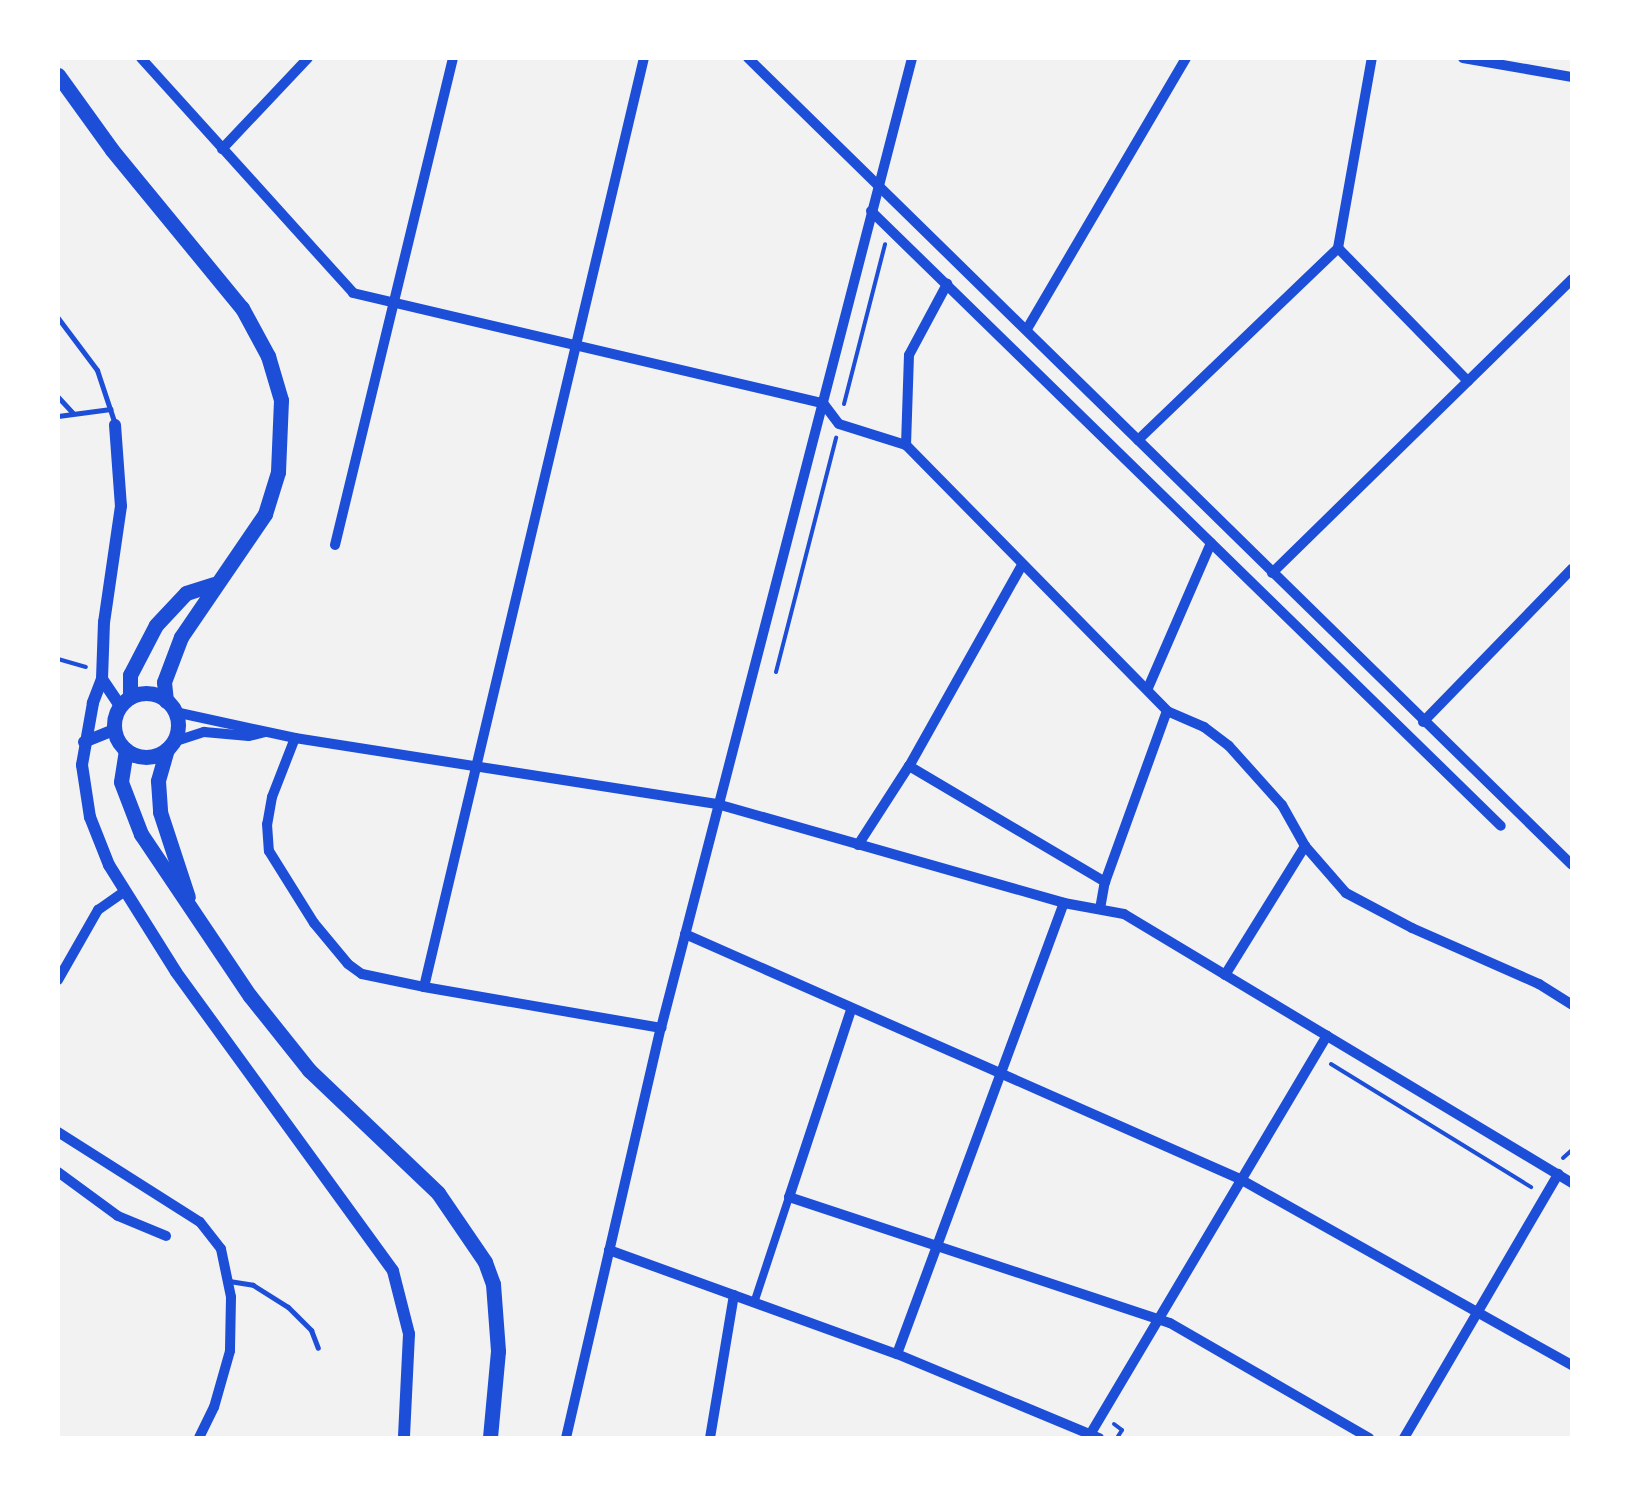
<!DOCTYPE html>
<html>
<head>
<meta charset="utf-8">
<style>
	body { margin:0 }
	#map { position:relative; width:1630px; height:1496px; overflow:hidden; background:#f2f2f2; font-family:"DM Sans",sans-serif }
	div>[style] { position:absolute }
	.path>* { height:4px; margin:-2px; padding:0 2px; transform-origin:2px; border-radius:2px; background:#1d4ed8 }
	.service>* { height:5px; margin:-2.5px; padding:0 2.5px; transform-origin:2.5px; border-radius:2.5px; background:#1d4ed8 }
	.pedestrian>* { height:8px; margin:-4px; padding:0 4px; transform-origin:4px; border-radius:4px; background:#1d4ed8 }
	.minor>* { height:10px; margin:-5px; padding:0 5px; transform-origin:5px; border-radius:5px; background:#1d4ed8 }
	.tertiary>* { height:12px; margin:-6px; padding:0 6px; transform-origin:6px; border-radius:6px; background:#1d4ed8 }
	.secondary>* { height:15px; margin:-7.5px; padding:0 7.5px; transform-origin:7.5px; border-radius:7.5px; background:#1d4ed8 }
	.secondary>.ring { margin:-7.5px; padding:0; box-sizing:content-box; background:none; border:15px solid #1d4ed8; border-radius:50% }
	span { translate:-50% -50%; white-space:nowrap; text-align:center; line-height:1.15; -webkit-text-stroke:8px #fff; paint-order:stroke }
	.frame { position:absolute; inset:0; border:60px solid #fff; pointer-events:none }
</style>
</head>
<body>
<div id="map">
	<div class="path">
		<i style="left:844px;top:404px;width:165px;rotate:-75.6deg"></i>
		<i style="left:58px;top:659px;width:29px;rotate:16deg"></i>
		<i style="left:776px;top:672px;width:242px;rotate:-75.6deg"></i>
		<i style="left:1331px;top:1064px;width:235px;rotate:31.6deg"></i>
		<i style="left:1563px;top:1158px;width:12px;rotate:-42deg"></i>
		<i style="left:1114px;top:1424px;width:10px;rotate:37deg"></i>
		<i style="left:1122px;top:1430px;width:9px;rotate:122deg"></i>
	</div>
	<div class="service">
		<i style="left:58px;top:318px;width:65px;rotate:53.1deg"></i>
		<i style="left:97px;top:370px;width:57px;rotate:71.6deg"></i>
		<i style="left:58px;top:397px;width:22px;rotate:47deg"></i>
		<i style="left:58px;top:416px;width:53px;rotate:-7.5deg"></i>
		<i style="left:229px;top:1281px;width:24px;rotate:9deg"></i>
		<i style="left:253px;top:1285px;width:41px;rotate:32.2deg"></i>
		<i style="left:288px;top:1307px;width:33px;rotate:45deg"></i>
		<i style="left:311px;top:1330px;width:19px;rotate:69deg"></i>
	</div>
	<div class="pedestrian">
		<i style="left:755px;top:1300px;width:108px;rotate:-71.7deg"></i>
	</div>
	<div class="minor">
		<i style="left:141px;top:58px;width:316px;rotate:47.9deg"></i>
		<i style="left:353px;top:293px;width:483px;rotate:13.2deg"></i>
		<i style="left:823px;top:403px;width:26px;rotate:53deg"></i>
		<i style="left:839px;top:424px;width:70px;rotate:17.4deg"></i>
		<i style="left:906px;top:445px;width:373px;rotate:45.5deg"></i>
		<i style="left:1167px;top:711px;width:40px;rotate:23.4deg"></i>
		<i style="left:1204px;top:727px;width:31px;rotate:37deg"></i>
		<i style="left:1229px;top:746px;width:79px;rotate:48.1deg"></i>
		<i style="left:1282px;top:805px;width:47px;rotate:60.7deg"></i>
		<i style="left:1305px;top:846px;width:62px;rotate:48.9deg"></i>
		<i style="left:1346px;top:893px;width:75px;rotate:27.9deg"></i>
		<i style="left:1412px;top:928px;width:139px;rotate:23.8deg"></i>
		<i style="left:1539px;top:984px;width:39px;rotate:32deg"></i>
		<i style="left:748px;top:58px;width:1153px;rotate:44.4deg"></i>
		<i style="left:1463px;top:58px;width:111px;rotate:9.9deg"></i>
		<i style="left:222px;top:149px;width:125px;rotate:-46.6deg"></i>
		<i style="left:871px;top:211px;width:880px;rotate:44.31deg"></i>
		<i style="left:1338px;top:248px;width:186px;rotate:45.7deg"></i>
		<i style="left:1027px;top:329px;width:314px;rotate:-59.6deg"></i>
		<i style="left:1138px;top:440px;width:277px;rotate:-43.8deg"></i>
		<i style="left:1338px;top:248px;width:193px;rotate:-79.9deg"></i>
		<i style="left:906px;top:445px;width:90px;rotate:-88.1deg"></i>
		<i style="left:909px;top:355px;width:81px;rotate:-61.8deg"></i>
		<i style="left:335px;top:545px;width:501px;rotate:-76.38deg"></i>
		<i style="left:1022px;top:565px;width:231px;rotate:119.3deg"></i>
		<i style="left:909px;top:766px;width:228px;rotate:30.6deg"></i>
		<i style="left:1272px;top:573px;width:420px;rotate:-44.4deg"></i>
		<i style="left:1148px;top:688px;width:158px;rotate:-66.5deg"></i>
		<i style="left:175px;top:712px;width:123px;rotate:12.2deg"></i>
		<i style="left:295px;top:738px;width:427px;rotate:8.9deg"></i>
		<i style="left:717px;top:804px;width:361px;rotate:15.9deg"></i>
		<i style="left:1064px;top:903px;width:61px;rotate:10.4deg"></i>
		<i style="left:1124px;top:914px;width:523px;rotate:30.98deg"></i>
		<i style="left:1423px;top:722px;width:214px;rotate:-45.8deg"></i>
		<i style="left:295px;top:738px;width:63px;rotate:111.3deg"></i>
		<i style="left:272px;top:797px;width:27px;rotate:100deg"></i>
		<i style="left:267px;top:824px;width:27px;rotate:86deg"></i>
		<i style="left:269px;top:851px;width:85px;rotate:58deg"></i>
		<i style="left:314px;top:923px;width:53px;rotate:50.3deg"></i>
		<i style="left:348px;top:964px;width:17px;rotate:36deg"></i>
		<i style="left:362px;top:974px;width:63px;rotate:11.8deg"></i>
		<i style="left:424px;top:987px;width:241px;rotate:9.8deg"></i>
		<i style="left:173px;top:742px;width:33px;rotate:-18deg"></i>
		<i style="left:204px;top:732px;width:45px;rotate:5.1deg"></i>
		<i style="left:249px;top:736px;width:16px;rotate:-14deg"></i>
		<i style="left:858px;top:845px;width:94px;rotate:-57.2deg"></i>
		<i style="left:1100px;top:909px;width:27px;rotate:-80deg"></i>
		<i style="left:1105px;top:882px;width:182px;rotate:-70.1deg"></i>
		<i style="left:685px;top:934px;width:607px;rotate:23.82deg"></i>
		<i style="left:1240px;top:1179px;width:381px;rotate:29.3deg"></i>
		<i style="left:1225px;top:975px;width:152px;rotate:-58.2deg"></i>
		<i style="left:58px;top:980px;width:81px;rotate:-60.3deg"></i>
		<i style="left:98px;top:910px;width:32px;rotate:-35deg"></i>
		<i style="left:424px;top:987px;width:955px;rotate:-76.68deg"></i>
		<i style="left:851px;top:1010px;width:197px;rotate:108.3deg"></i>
		<i style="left:789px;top:1197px;width:401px;rotate:18.3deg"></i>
		<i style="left:1170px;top:1323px;width:230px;rotate:30deg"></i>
		<i style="left:58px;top:1132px;width:168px;rotate:32.4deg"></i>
		<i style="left:200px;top:1222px;width:34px;rotate:52deg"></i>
		<i style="left:221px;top:1249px;width:49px;rotate:78.2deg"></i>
		<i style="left:231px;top:1297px;width:54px;rotate:91.1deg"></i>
		<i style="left:230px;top:1351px;width:58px;rotate:105.9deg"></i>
		<i style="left:214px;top:1407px;width:34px;rotate:116deg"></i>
		<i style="left:58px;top:1172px;width:74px;rotate:36.3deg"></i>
		<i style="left:118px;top:1216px;width:52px;rotate:22.6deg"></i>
		<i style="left:609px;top:1250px;width:306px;rotate:19.9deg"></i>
		<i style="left:897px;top:1354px;width:219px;rotate:22.6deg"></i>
		<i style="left:897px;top:1354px;width:481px;rotate:-69.7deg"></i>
		<i style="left:566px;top:1438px;width:421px;rotate:-77deg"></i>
		<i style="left:661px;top:1028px;width:1002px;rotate:-75.49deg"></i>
		<i style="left:710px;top:1438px;width:145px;rotate:-80.5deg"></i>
		<i style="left:1088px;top:1438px;width:468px;rotate:-59.3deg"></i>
		<i style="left:1404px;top:1438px;width:306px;rotate:-59.7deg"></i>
	</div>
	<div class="tertiary">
		<i style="left:115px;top:425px;width:81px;rotate:85.8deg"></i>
		<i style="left:121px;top:506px;width:117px;rotate:98.3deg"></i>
		<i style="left:104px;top:622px;width:57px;rotate:92deg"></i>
		<i style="left:102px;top:679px;width:26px;rotate:111deg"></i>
		<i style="left:93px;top:703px;width:63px;rotate:100.1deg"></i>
		<i style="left:82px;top:765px;width:53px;rotate:81.3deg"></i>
		<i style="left:90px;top:817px;width:52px;rotate:68.4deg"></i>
		<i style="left:109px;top:865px;width:126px;rotate:57.9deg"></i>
		<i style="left:176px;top:972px;width:369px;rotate:54deg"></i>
		<i style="left:393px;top:1271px;width:65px;rotate:75.7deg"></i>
		<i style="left:409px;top:1334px;width:104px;rotate:92.8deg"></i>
		<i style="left:102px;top:679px;width:32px;rotate:56deg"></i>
		<i style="left:84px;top:742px;width:32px;rotate:-22deg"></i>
	</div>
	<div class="secondary">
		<i style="left:58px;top:75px;width:92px;rotate:54.2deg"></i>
		<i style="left:112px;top:150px;width:205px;rotate:50.6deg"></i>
		<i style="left:242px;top:308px;width:55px;rotate:61.6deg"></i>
		<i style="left:268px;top:356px;width:46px;rotate:73.5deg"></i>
		<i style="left:281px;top:400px;width:72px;rotate:92.4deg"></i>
		<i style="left:278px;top:472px;width:44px;rotate:107.2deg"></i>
		<i style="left:265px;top:514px;width:149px;rotate:124.3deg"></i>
		<i style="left:181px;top:637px;width:48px;rotate:110.7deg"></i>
		<i style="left:164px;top:682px;width:19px;rotate:84deg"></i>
		<i class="ring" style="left:114px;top:693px;width:49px;height:49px"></i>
		<i style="left:130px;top:697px;width:22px;rotate:-90deg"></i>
		<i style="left:130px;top:675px;width:56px;rotate:-62.5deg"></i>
		<i style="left:156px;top:625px;width:44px;rotate:-46.8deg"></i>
		<i style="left:186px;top:593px;width:29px;rotate:-18deg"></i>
		<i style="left:167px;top:749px;width:33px;rotate:106deg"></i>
		<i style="left:158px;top:781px;width:31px;rotate:86deg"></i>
		<i style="left:160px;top:812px;width:89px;rotate:71.8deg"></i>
		<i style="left:126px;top:750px;width:32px;rotate:99deg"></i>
		<i style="left:121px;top:782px;width:56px;rotate:69deg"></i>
		<i style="left:141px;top:834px;width:195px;rotate:56.1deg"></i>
		<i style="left:250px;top:996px;width:95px;rotate:51.4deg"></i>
		<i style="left:309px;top:1070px;width:178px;rotate:43.6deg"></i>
		<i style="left:438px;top:1193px;width:83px;rotate:55.7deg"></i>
		<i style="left:485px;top:1262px;width:23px;rotate:70deg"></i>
		<i style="left:493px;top:1284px;width:67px;rotate:85.7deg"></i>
		<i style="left:498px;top:1351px;width:87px;rotate:95.3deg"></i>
	</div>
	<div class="frame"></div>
</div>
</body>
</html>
